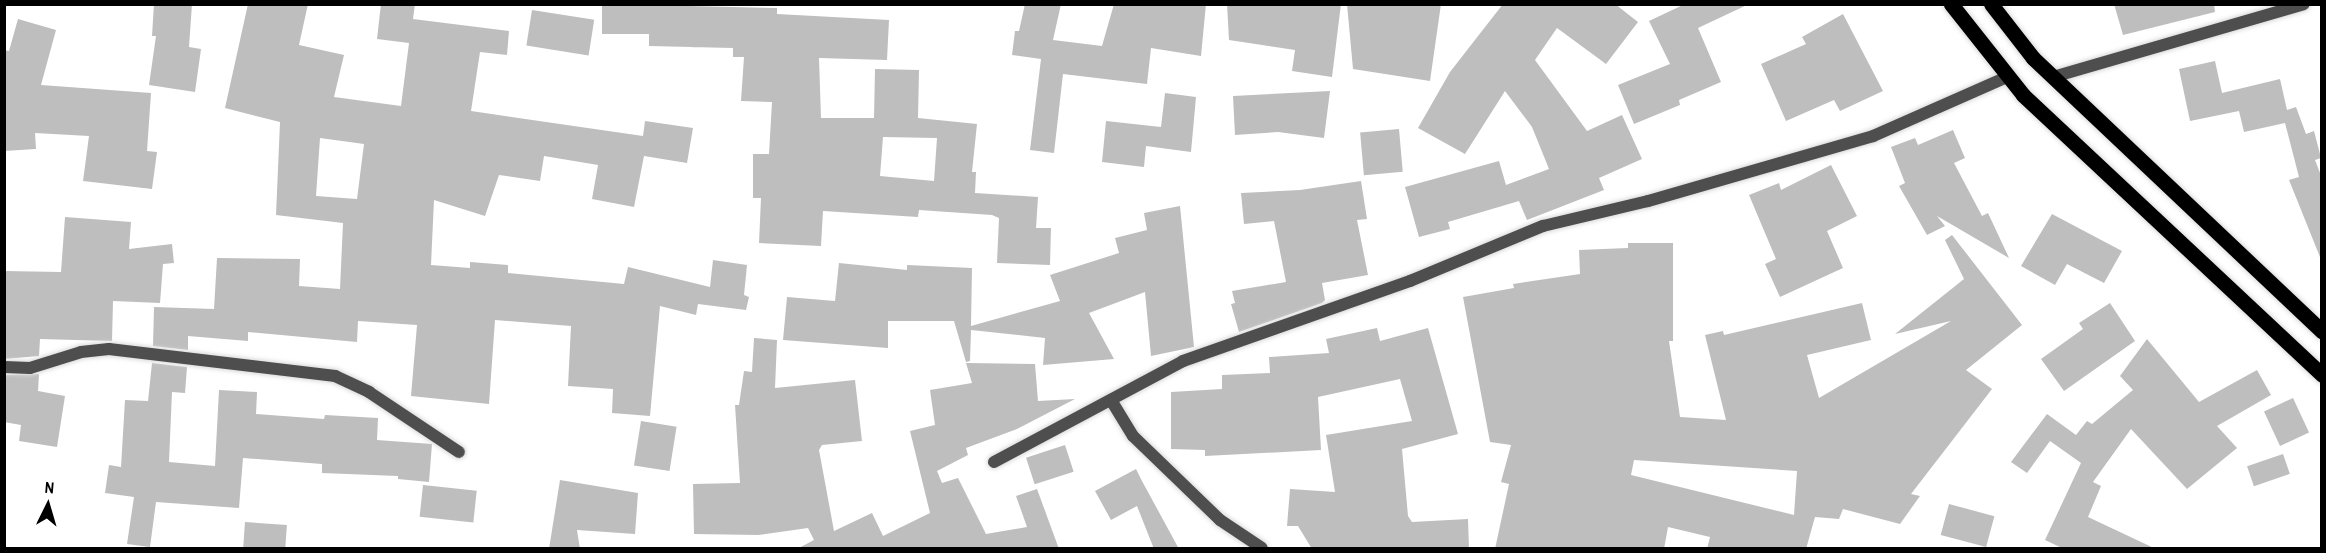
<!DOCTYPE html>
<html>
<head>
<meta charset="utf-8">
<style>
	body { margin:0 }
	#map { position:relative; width:2326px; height:553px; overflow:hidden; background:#fff; font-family:"Archivo Narrow",sans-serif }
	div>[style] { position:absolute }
	.building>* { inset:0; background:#bebebe; transform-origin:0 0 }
	.roads { filter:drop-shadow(0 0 2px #dbdbdb) drop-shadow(0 0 2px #dbdbdb) }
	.minor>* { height:12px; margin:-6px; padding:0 6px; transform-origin:6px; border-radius:6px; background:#4e4e4e }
	.tertiary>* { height:12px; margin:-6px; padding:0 6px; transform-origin:6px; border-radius:6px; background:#4e4e4e }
	.primary>* { height:15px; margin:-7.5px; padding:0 7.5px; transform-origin:7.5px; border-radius:7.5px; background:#000 }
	span { translate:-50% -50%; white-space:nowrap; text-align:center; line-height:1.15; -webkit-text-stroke:4.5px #fff; paint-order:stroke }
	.frame { position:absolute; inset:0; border:6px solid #000; pointer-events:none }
	.north { position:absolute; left:18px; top:475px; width:60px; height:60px; -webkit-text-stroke:4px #fff; paint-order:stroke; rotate:5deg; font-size:16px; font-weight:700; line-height:24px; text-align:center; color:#000 }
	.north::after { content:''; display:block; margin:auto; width:21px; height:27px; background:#000; clip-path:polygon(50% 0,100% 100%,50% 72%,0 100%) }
</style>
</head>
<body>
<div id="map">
	<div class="building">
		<i style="clip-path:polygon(154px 4px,192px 4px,189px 47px,201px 49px,195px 92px,149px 85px,156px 36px,152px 36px)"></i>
		<i style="clip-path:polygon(evenodd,248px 4px,308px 4px,299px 45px,344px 55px,334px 97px,401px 106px,409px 43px,377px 39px,381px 4px,415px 4px,413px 19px,509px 31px,507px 55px,480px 52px,471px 111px,643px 136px,645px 121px,693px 128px,687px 163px,644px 156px,634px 207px,592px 199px,598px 165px,544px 156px,540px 181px,499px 175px,485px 216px,434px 200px,431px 265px,470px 268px,470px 262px,508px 265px,508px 273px,624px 284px,628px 267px,710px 287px,713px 260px,747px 265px,744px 295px,749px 297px,746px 310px,698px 304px,696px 315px,660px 306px,650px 416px,612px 413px,613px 389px,568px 386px,571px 326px,495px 320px,489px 404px,411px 396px,417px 325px,358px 321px,357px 342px,248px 332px,248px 341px,188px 336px,188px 350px,153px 346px,154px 307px,214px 309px,217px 258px,300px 259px,299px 286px,340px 289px,343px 223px,276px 215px,280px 122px,225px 108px,248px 4px,320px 138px,364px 144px,357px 199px,316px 196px,320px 138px)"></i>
		<i style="clip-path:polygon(evenodd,602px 4px,777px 8px,777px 14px,889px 20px,887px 60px,819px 58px,821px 118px,874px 118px,875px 69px,919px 70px,918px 118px,977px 124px,972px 172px,976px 172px,975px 193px,1038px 197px,1036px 228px,1051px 228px,1050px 265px,997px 263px,999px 218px,992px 215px,919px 210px,918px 217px,823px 211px,821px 246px,759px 243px,761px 198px,753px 198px,753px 154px,769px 154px,772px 102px,741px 101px,744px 57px,733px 57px,733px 48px,649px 46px,649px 34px,602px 34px,602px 4px,883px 137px,937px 138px,934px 181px,880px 176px,883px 137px)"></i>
		<i style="clip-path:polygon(1025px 4px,1061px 4px,1053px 40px,1102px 46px,1114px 4px,1206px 4px,1201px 56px,1151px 48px,1147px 84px,1063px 74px,1054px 153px,1030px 150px,1041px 59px,1012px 55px,1015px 31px,1019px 31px)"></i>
		<i style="clip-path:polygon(1227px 4px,1341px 4px,1332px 77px,1292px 71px,1295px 50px,1229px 40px)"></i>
		<i style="clip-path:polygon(1347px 4px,1441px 4px,1430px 81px,1353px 69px)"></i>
		<i style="clip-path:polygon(1503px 4px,1615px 4px,1638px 22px,1606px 64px,1557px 28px,1535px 60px,1587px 131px,1622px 115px,1642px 159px,1599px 178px,1604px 190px,1527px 220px,1519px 201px,1448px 222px,1450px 229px,1419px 237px,1405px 187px,1499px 161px,1506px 185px,1549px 169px,1532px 127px,1505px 91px,1465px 154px,1418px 128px,1450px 72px)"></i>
		<i style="clip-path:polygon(1685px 4px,1749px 4px,1698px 28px,1721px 82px,1679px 100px,1680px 105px,1634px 124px,1618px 85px,1670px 64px,1649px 21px)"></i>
		<i style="clip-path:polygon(2114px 4px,2214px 4px,2215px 12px,2123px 35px)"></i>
		<i style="left:532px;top:10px;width:63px;height:36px;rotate:9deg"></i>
		<i style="clip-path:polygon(1843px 14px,1883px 91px,1840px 111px,1834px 100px,1786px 121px,1761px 64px,1806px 44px,1802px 37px)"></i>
		<i style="clip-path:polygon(18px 19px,56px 30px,41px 85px,151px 93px,147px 151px,157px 152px,152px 189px,83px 181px,89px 136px,35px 133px,36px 149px,4px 151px,4px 50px,9px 51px)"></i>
		<i style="clip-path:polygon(2215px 61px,2222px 93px,2280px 79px,2287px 110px,2296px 107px,2306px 134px,2314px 131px,2321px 158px,2315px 160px,2322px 178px,2322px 262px,2289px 180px,2299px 177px,2285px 123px,2244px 132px,2239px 111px,2190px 121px,2179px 69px)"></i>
		<i style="clip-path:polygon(1330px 91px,1324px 138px,1278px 132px,1235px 135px,1233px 96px)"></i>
		<i style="clip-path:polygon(1165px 93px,1196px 97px,1191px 152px,1146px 146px,1144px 167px,1102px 162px,1106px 121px,1161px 127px)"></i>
		<i style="left:1399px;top:129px;width:43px;height:39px;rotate:85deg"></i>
		<i style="clip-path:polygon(1953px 130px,1965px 158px,1954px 163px,1982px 216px,1988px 213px,2009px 258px,1937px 216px,1945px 226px,1927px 235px,1899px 186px,1905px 183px,1891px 147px,1915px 138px,1918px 145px)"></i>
		<i style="clip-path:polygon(1831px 165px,1857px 216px,1827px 231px,1843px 268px,1780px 297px,1765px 264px,1776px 259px,1749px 195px,1779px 183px,1781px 190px)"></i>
		<i style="clip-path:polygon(1361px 181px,1367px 219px,1357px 220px,1368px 275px,1322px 283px,1325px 300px,1322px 303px,1239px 332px,1231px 304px,1235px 303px,1232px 291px,1286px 282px,1274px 221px,1244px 224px,1241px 193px,1300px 190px)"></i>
		<i style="clip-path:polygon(1180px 206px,1194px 347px,1151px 356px,1145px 292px,1089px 313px,1114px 359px,1043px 365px,1045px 338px,971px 330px,970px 361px,966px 362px,954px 321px,888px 321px,888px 348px,783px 340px,787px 297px,835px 301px,839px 263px,907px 270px,907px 265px,972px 268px,971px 326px,1060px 301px,1050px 275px,1119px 253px,1115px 238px,1147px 230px,1144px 213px)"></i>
		<i style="clip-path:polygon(2052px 214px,2122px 251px,2104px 283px,2067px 264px,2055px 285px,2021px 266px)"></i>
		<i style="clip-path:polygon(65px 217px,131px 222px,129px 249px,172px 244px,174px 263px,163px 264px,160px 303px,113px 301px,112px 341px,40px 339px,39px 356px,4px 359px,4px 271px,61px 272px)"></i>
		<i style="clip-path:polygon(evenodd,1952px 235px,2022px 325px,1966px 370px,1992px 389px,1911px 494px,1920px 496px,1900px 524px,1843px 509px,1839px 519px,1815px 517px,1806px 549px,1707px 549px,1710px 537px,1668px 527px,1664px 549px,1495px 549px,1509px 484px,1501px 482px,1511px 445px,1490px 442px,1463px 297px,1514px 288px,1513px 284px,1580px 274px,1579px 250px,1628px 248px,1628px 243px,1673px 243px,1673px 341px,1669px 341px,1680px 417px,1726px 420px,1705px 335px,1723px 331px,1724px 335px,1862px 303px,1871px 340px,1807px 355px,1819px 398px,1951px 321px,1895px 334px,1964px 279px,1945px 240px,1952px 235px,1634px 460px,1797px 471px,1794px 515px,1631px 475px,1634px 460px)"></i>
		<i style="clip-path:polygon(2110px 303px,2135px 341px,2064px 391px,2041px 359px,2083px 329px,2079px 323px)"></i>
		<i style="clip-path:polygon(1377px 328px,1380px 341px,1428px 328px,1458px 434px,1402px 449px,1408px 516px,1412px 522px,1468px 519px,1469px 549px,1312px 549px,1298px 526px,1287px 526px,1290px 489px,1335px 492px,1326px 435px,1412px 421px,1400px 379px,1318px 397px,1321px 450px,1205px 456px,1205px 450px,1171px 449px,1171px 392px,1222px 389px,1222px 375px,1270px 373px,1269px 357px,1329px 353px,1326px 339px)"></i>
		<i style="clip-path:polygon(754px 338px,777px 340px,775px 388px,855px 380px,862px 441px,822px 445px,819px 450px,834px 531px,872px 513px,883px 536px,930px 513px,910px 431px,935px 425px,930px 390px,972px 383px,966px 363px,1035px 364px,1038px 401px,1075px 399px,1017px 429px,966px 448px,968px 455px,937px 471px,942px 483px,958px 478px,986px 534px,1027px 527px,1016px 496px,1037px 489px,1059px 549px,797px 549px,814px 540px,808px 528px,758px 535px,694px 534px,693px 484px,740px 483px,735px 405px,739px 405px,744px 371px,752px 372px)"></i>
		<i style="clip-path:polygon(2147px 339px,2199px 402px,2257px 370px,2271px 395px,2217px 426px,2237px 448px,2187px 489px,2131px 429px,2093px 482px,2101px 486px,2088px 517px,2156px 549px,2064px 549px,2045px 540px,2081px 463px,2050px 441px,2027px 473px,2011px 462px,2047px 414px,2076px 435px,2087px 421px,2092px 424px,2133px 390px,2120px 376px)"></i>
		<i style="clip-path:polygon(152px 363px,187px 367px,185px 393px,172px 392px,169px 462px,215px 466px,219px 390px,257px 392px,256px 414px,324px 419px,325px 415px,378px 418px,377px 440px,432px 444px,429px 482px,398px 479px,398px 476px,322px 473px,322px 464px,243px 458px,239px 508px,156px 502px,150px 547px,127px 544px,134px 497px,105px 493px,109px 465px,121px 467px,125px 400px,148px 401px)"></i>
		<i style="clip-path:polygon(39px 374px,38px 391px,65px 396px,57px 447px,19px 441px,21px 425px,4px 422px,4px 375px)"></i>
		<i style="left:2293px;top:398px;width:38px;height:32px;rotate:65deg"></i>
		<i style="left:641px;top:421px;width:36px;height:45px;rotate:9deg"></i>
		<i style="left:1065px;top:445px;width:28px;height:41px;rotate:72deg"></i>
		<i style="left:2283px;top:454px;width:21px;height:38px;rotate:71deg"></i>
		<i style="clip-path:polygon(1136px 469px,1142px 481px,1179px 549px,1154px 549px,1137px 506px,1111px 520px,1095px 491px)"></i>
		<i style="clip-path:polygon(560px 480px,638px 493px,635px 534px,577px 530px,580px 549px,549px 549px)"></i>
		<i style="left:423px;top:485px;width:54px;height:32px;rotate:6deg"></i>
		<i style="left:1949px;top:504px;width:47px;height:32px;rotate:15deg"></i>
		<i style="left:245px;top:522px;width:42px;height:27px;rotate:4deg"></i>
	</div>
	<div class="roads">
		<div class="minor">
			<i style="left:4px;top:367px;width:26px;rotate:2deg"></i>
			<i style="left:30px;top:368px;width:53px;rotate:-17.4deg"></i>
			<i style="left:81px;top:352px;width:28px;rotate:-6deg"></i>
			<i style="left:109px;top:349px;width:228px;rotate:6.8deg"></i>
			<i style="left:335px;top:376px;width:38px;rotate:25deg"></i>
			<i style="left:369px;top:392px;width:108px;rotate:33.7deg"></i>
			<i style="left:1111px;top:400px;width:42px;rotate:58.6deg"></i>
			<i style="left:1133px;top:436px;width:121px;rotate:44deg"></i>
			<i style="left:1220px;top:520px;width:50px;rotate:33.7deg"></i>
			<i style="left:994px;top:462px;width:214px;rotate:-28.1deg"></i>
			<i style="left:1183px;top:361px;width:241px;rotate:-19.4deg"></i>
			<i style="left:1410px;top:281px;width:144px;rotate:-22.5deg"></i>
			<i style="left:1543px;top:226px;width:108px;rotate:-13.4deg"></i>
			<i style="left:1648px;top:201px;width:234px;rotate:-16.1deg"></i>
			<i style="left:1873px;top:136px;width:146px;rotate:-23.8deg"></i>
		</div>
		<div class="tertiary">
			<i style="left:2053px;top:77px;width:261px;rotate:-16.2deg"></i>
		</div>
		<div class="primary">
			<i style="left:1951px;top:4px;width:116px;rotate:51.6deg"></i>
			<i style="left:2023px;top:95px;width:410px;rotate:43.1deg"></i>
			<i style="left:1991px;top:4px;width:68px;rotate:52.1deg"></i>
			<i style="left:2033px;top:58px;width:398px;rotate:43.4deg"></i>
		</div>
	</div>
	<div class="frame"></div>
	<div class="north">N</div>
</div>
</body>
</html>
